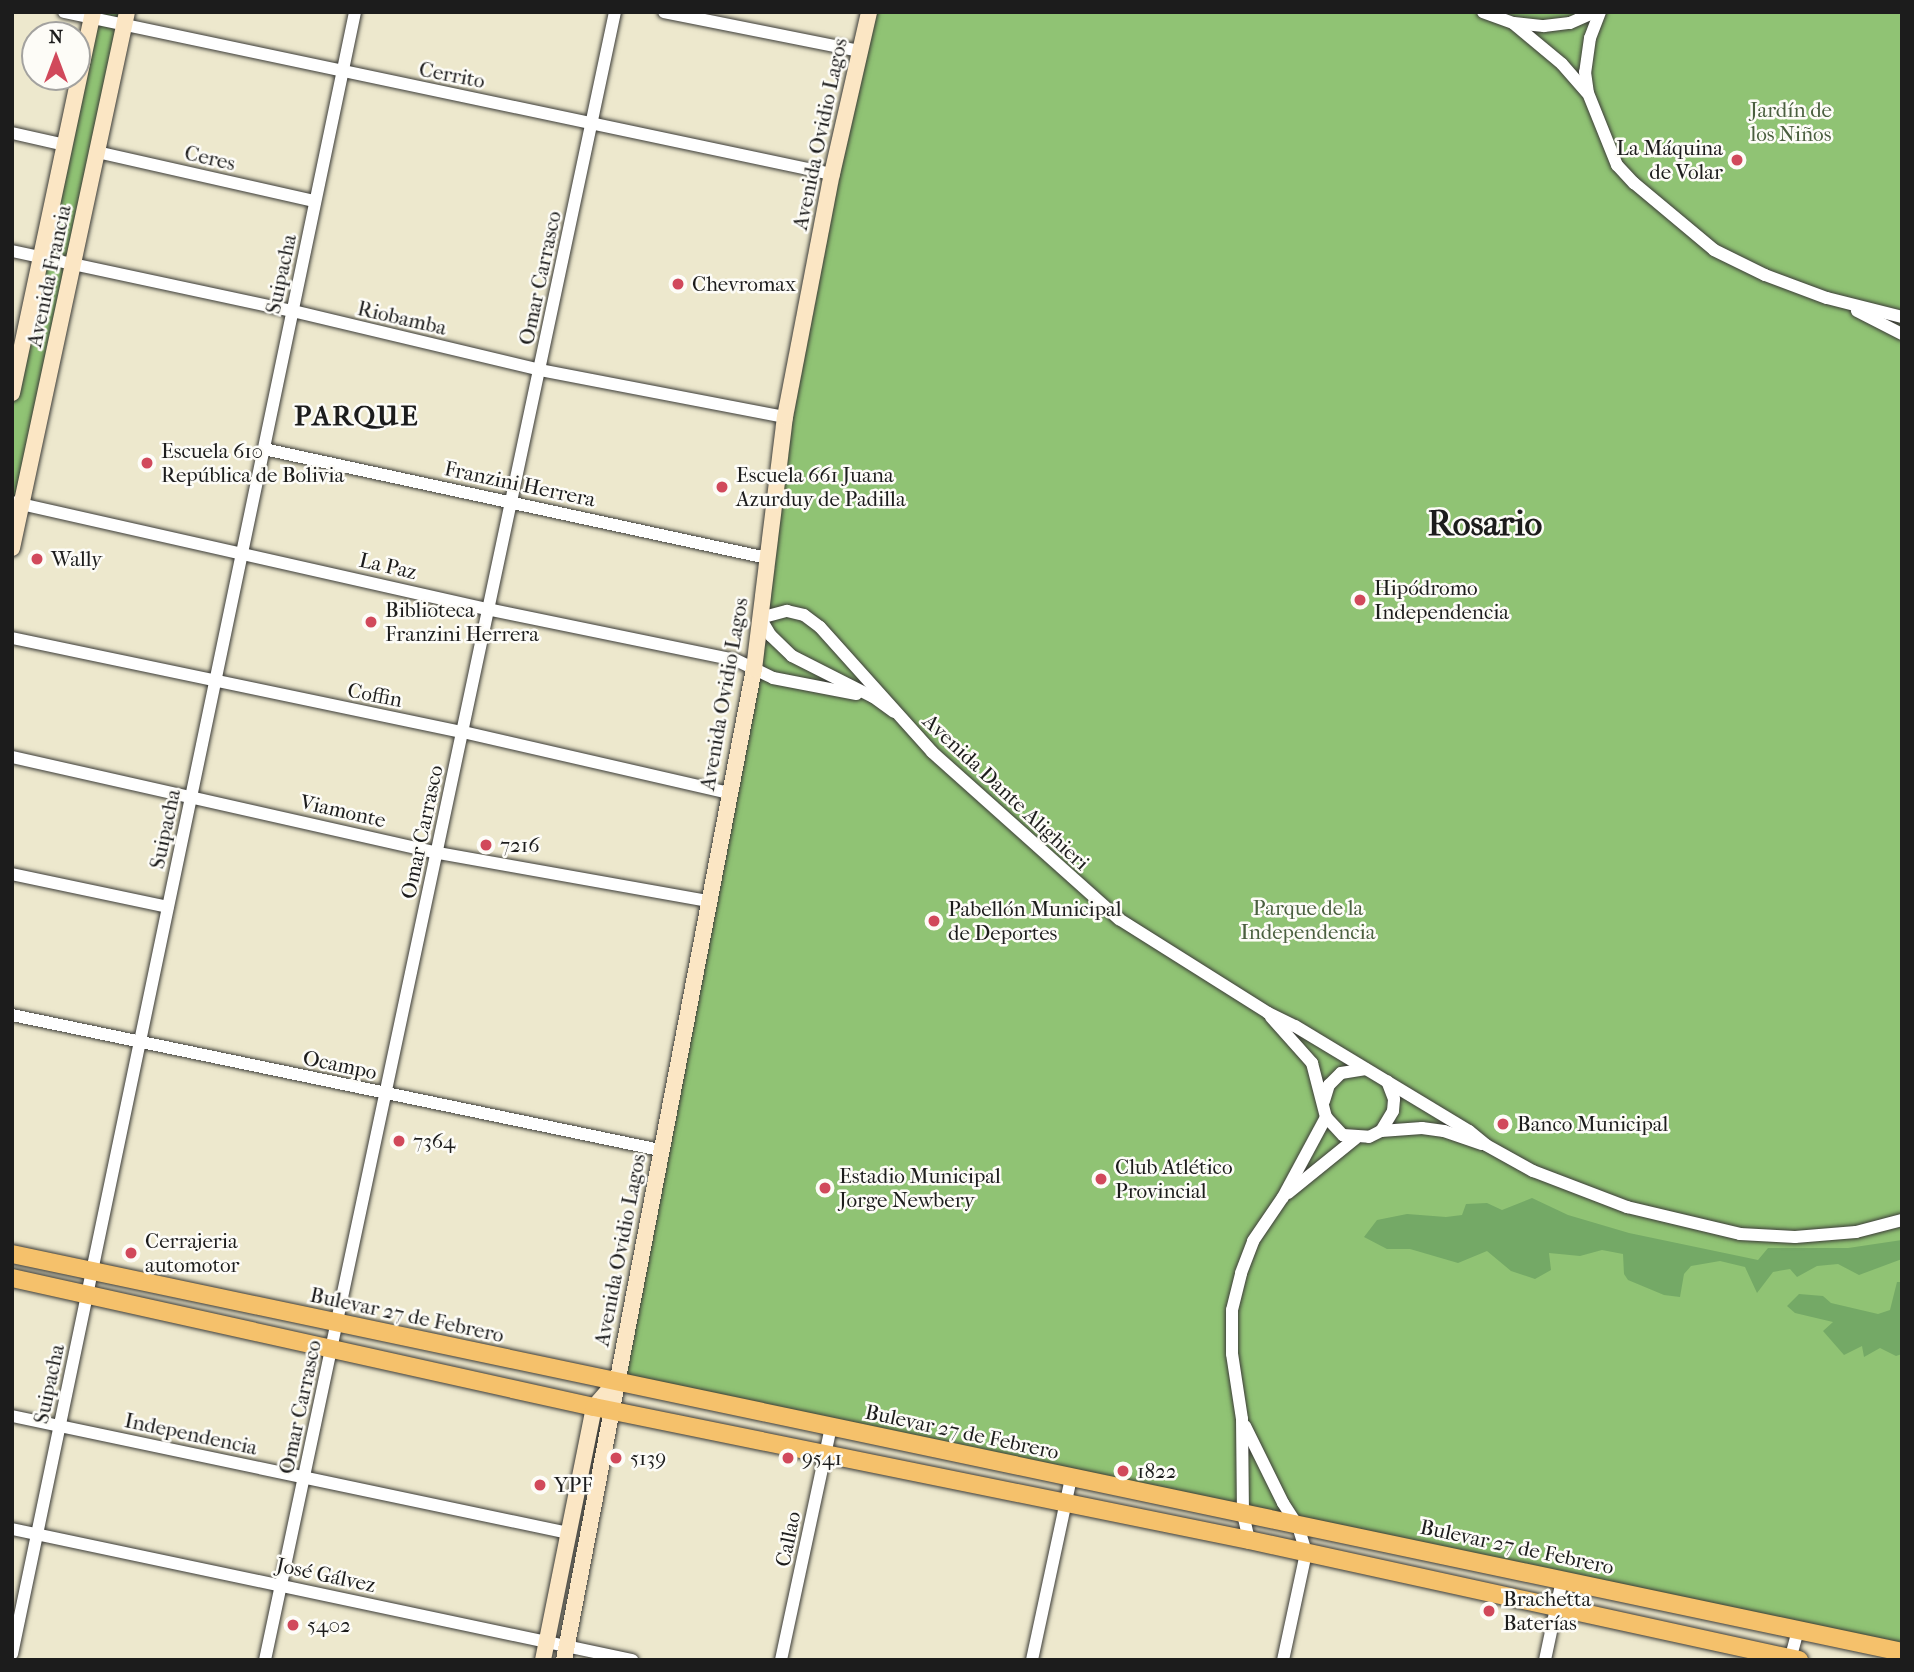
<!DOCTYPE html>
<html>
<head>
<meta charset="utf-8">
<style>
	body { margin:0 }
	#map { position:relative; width:1914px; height:1672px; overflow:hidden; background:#ede8cd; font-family:"IM FELL French Canon",serif }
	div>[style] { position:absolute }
	.green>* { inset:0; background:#90c374 }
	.forest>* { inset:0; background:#74a966 }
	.roads { filter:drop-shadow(0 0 2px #3b3b37) drop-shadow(0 0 2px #3b3b37) }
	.street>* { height:12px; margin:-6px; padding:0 6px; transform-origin:6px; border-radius:6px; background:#fff }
	.secondary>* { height:16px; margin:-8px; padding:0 8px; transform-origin:8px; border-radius:8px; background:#fbe6c4 }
	.primary>* { height:18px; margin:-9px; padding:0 9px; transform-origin:9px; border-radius:9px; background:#f5c16b }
	.dots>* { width:19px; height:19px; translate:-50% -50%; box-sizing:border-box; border:4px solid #fdfcf7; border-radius:50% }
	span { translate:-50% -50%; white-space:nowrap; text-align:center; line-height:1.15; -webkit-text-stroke:5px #fdfcf7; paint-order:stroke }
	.street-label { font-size:21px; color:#1c1c1c }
	.park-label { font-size:21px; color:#4a5f3f }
	.poi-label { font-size:21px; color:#1c1c1c }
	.right { translate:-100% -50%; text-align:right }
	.left { translate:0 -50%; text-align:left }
	.district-label { font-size:28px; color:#1c1c1c; font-weight:700; letter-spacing:2px }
	.town-label { font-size:35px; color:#1c1c1c; font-weight:700 }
	.frame { position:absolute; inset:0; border:14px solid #1c1c1c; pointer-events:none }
	.north { position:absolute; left:21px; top:21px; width:70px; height:70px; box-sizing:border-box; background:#fdfcf7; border:2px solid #a3a29f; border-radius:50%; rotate:0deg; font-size:19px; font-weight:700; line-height:28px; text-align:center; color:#1c1c1c }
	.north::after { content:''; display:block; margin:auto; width:24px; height:32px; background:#d1495b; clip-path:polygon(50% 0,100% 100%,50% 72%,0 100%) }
</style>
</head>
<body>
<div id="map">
	<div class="green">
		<i style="clip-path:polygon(93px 12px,127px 12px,12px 548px,12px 393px)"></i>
		<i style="clip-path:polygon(869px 12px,1902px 12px,1902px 1652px,616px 1382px,754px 669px,785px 417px)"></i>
	</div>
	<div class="forest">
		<i style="clip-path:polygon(1532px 1198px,1568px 1215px,1629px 1233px,1758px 1260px,1768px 1248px,1848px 1248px,1902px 1240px,1902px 1259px,1859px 1275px,1838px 1264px,1817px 1266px,1797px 1277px,1790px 1269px,1773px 1272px,1757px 1293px,1745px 1267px,1720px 1261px,1691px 1266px,1684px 1274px,1680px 1297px,1664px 1295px,1628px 1280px,1624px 1274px,1623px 1254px,1602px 1250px,1580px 1256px,1549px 1253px,1551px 1270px,1535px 1279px,1511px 1271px,1487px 1251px,1458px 1263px,1410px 1249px,1387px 1249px,1364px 1237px,1377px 1220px,1407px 1214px,1446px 1217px,1462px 1215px,1466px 1204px,1487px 1203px,1502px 1210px)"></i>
		<i style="clip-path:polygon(1897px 1282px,1902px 1282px,1902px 1354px,1896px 1356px,1880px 1348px,1864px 1357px,1862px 1346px,1844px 1355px,1823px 1331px,1833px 1322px,1795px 1313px,1787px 1306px,1799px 1294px,1823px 1296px,1831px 1303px,1878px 1314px,1890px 1310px)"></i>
	</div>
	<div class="roads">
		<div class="street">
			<i style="left:64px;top:12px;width:785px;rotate:11.91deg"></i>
			<i style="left:664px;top:12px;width:200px;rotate:11.3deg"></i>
			<i style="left:1483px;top:12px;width:33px;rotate:20deg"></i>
			<i style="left:1514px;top:23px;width:30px;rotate:6deg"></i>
			<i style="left:1544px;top:26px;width:26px;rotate:-7deg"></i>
			<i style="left:1570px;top:23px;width:27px;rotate:-24deg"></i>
			<i style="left:1600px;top:12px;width:28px;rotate:111deg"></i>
			<i style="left:1590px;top:38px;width:34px;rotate:98deg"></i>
			<i style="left:1585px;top:72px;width:21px;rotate:82deg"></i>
			<i style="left:1588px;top:93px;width:78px;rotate:68.1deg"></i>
			<i style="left:1617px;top:165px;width:25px;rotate:47deg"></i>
			<i style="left:1634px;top:183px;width:104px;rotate:39.9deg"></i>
			<i style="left:1714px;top:250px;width:57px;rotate:26.1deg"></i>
			<i style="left:1765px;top:275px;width:66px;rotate:20.4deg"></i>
			<i style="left:1827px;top:298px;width:77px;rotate:14.2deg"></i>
			<i style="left:1514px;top:24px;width:62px;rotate:39.8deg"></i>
			<i style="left:1562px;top:64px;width:38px;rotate:49deg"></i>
			<i style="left:12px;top:133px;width:54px;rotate:12.8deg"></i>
			<i style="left:97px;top:152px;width:223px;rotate:12.7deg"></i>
			<i style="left:12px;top:251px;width:287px;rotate:12.1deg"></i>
			<i style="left:293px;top:311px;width:254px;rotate:13.4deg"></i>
			<i style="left:540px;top:370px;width:249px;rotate:10.9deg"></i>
			<i style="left:1857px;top:311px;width:51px;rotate:27.1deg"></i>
			<i style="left:264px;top:449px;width:515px;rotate:12.23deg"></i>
			<i style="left:12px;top:502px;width:487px;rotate:12.7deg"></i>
			<i style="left:487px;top:609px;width:254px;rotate:11.6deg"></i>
			<i style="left:736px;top:660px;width:41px;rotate:25.9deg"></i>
			<i style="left:773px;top:678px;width:85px;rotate:10.9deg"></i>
			<i style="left:12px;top:638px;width:461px;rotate:11.8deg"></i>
			<i style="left:463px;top:732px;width:273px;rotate:12.9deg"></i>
			<i style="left:894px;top:712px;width:26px;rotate:-144deg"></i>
			<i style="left:873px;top:697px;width:91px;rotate:-153.2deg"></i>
			<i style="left:792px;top:656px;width:29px;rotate:-136deg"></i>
			<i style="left:771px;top:636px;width:21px;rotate:-121deg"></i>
			<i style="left:760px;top:618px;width:28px;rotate:-15deg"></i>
			<i style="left:787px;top:611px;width:17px;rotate:13deg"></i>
			<i style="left:804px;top:615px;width:20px;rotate:37deg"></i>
			<i style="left:820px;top:627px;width:168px;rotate:48.1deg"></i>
			<i style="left:932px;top:752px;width:251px;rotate:41.8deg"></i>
			<i style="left:1119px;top:919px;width:176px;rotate:32.2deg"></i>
			<i style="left:1268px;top:1013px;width:30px;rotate:26deg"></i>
			<i style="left:1295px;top:1026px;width:203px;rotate:31.1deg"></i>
			<i style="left:1469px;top:1131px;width:22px;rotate:39deg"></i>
			<i style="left:1486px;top:1145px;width:54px;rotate:29deg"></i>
			<i style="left:1533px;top:1171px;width:101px;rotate:21deg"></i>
			<i style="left:1627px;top:1207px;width:116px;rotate:13.4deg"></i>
			<i style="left:1740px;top:1234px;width:55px;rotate:3.1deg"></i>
			<i style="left:1795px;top:1237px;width:61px;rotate:-4.7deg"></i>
			<i style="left:1856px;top:1232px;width:48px;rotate:-14.6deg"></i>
			<i style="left:12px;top:757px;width:437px;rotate:12.7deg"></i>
			<i style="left:438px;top:853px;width:273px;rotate:10.1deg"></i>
			<i style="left:12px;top:874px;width:159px;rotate:11.9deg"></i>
			<i style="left:12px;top:1015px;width:662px;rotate:11.77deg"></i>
			<i style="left:1271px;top:1017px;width:62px;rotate:48.3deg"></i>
			<i style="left:1312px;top:1063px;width:56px;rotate:75.5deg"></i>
			<i style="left:1326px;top:1117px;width:25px;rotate:47deg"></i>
			<i style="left:1343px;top:1135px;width:26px;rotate:4deg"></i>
			<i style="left:1369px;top:1137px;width:13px;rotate:-27deg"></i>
			<i style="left:1381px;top:1131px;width:23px;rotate:-59deg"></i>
			<i style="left:1393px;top:1111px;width:12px;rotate:-85deg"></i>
			<i style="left:1394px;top:1099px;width:19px;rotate:-111deg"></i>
			<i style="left:1324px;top:1101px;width:17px;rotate:-73deg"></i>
			<i style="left:1329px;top:1085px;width:17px;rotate:-45deg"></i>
			<i style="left:1341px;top:1073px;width:25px;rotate:-9deg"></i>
			<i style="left:1381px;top:1131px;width:41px;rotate:-4.2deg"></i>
			<i style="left:1422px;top:1128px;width:22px;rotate:8deg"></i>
			<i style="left:1444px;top:1131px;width:40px;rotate:18.9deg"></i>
			<i style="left:1288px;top:1193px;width:87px;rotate:-39deg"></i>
			<i style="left:12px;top:1416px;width:568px;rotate:11.88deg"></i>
			<i style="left:1245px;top:1426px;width:86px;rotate:63.7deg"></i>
			<i style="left:1283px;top:1503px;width:27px;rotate:57deg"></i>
			<i style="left:1298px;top:1526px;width:28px;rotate:73deg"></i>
			<i style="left:1306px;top:1553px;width:109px;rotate:102.1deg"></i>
			<i style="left:12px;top:1529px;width:634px;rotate:11.93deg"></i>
			<i style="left:1249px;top:1540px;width:27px;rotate:-103deg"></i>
			<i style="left:1243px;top:1514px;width:95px;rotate:-90.6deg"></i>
			<i style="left:1242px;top:1419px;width:66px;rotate:-98.7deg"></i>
			<i style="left:1232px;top:1354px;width:44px;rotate:-90deg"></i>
			<i style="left:1232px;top:1310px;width:38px;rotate:-76deg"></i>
			<i style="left:1241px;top:1273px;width:34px;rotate:-69deg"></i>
			<i style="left:1253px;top:1241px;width:53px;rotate:-55.7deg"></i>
			<i style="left:1283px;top:1197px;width:91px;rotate:-61.7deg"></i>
			<i style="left:12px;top:1654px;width:1677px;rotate:-78.2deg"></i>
			<i style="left:265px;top:1660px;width:1685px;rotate:-78.01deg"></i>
			<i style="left:781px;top:1660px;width:238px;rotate:-77.9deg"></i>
			<i style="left:1032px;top:1660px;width:186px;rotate:-77.9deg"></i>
			<i style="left:1545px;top:1660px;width:82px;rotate:-78deg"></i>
			<i style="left:1790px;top:1660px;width:31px;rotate:-75deg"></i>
		</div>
		<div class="secondary">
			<i style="left:12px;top:393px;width:390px;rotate:-78deg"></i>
			<i style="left:12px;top:548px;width:548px;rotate:-77.89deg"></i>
			<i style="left:543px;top:1660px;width:258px;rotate:-78.6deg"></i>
			<i style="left:594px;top:1407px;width:33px;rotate:-49deg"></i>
			<i style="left:564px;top:1660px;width:1009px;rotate:-79.15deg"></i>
			<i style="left:754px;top:669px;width:254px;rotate:-83deg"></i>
			<i style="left:785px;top:417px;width:248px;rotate:-79.1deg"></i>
			<i style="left:832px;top:174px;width:166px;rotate:-77.1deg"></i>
		</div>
		<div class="primary">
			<i style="left:12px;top:1254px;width:1931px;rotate:11.89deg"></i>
			<i style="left:12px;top:1278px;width:596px;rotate:12.5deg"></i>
			<i style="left:594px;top:1407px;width:668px;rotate:11.48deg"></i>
			<i style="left:1249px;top:1540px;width:563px;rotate:12.31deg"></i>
		</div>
	</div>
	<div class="dots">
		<i style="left:1737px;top:160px;background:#d1495b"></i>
		<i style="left:678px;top:284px;background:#d1495b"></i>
		<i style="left:147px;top:463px;background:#d1495b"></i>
		<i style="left:722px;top:487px;background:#d1495b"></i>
		<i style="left:37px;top:559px;background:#d1495b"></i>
		<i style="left:1360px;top:600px;background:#d1495b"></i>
		<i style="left:371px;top:622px;background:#d1495b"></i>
		<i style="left:486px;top:845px;background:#d1495b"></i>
		<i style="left:934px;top:921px;background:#d1495b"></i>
		<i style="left:1503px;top:1124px;background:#d1495b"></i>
		<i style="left:399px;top:1141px;background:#d1495b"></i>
		<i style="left:1101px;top:1179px;background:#d1495b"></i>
		<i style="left:825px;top:1188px;background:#d1495b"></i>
		<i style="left:131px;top:1253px;background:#d1495b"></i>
		<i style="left:616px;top:1458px;background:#d1495b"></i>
		<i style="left:788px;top:1458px;background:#d1495b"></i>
		<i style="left:1123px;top:1471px;background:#d1495b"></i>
		<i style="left:540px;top:1485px;background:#d1495b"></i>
		<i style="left:1489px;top:1611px;background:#d1495b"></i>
		<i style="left:293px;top:1625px;background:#d1495b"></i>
	</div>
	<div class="street-label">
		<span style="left:452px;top:75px;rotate:11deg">Cerrito</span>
		<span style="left:820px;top:134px;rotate:-78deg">Avenida Ovidio Lagos</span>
		<span style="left:210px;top:158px;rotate:13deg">Ceres</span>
		<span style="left:281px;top:274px;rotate:-78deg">Suipacha</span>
		<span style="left:49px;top:276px;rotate:-78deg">Avenida Francia</span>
		<span style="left:540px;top:278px;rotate:-78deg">Omar Carrasco</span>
		<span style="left:402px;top:318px;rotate:13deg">Riobamba</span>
		<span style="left:520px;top:484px;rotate:12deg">Franzini Herrera</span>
		<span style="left:388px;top:566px;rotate:13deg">La Paz</span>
		<span style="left:724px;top:694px;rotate:-80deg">Avenida Ovidio Lagos</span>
		<span style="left:375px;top:695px;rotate:11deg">Coffin</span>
		<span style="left:1006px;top:792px;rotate:43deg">Avenida Dante Alighieri</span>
		<span style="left:343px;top:811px;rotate:13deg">Viamonte</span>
		<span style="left:165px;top:829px;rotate:-78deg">Suipacha</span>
		<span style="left:422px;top:832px;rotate:-78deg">Omar Carrasco</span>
		<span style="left:340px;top:1065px;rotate:12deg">Ocampo</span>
		<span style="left:620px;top:1250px;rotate:-79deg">Avenida Ovidio Lagos</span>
		<span style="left:407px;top:1315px;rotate:12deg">Bulevar 27 de Febrero</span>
		<span style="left:49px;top:1384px;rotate:-78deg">Suipacha</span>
		<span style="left:300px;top:1407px;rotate:-78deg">Omar Carrasco</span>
		<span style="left:962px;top:1432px;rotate:12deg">Bulevar 27 de Febrero</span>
		<span style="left:191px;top:1434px;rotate:12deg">Independencia</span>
		<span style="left:788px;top:1539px;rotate:-78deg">Callao</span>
		<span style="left:1517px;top:1547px;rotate:12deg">Bulevar 27 de Febrero</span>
		<span style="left:326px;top:1575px;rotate:12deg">José Gálvez</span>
	</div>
	<div class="park-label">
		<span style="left:1791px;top:122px">Jardín de<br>los Niños</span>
		<span style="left:1308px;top:920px">Parque de la<br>Independencia</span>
	</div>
	<div class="poi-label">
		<span class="right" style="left:1723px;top:160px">La Máquina<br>de Volar</span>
		<span class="left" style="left:692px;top:284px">Chevromax</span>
		<span class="left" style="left:161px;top:463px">Escuela 610<br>República de Bolivia</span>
		<span class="left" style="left:736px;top:487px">Escuela 661 Juana<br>Azurduy de Padilla</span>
		<span class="left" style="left:51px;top:559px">Wally</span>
		<span class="left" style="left:1374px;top:600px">Hipódromo<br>Independencia</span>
		<span class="left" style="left:385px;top:622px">Biblioteca<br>Franzini Herrera</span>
		<span class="left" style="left:500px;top:845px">7216</span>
		<span class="left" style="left:948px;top:921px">Pabellón Municipal<br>de Deportes</span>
		<span class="left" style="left:1517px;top:1124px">Banco Municipal</span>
		<span class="left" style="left:413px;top:1141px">7364</span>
		<span class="left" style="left:1115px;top:1179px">Club Atlético<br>Provincial</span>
		<span class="left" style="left:839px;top:1188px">Estadio Municipal<br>Jorge Newbery</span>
		<span class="left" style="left:145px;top:1253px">Cerrajeria<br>automotor</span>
		<span class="left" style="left:630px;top:1458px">5139</span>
		<span class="left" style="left:802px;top:1458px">9541</span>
		<span class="left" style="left:1137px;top:1471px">1822</span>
		<span class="left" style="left:554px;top:1485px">YPF</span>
		<span class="left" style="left:1503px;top:1611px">Brachetta<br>Baterías</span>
		<span class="left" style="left:307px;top:1625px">5402</span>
	</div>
	<div class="district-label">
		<span style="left:357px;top:416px">PARQUE</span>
	</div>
	<div class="town-label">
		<span style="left:1485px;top:524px">Rosario</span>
	</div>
	<div class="frame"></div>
	<div class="north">N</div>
</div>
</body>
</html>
